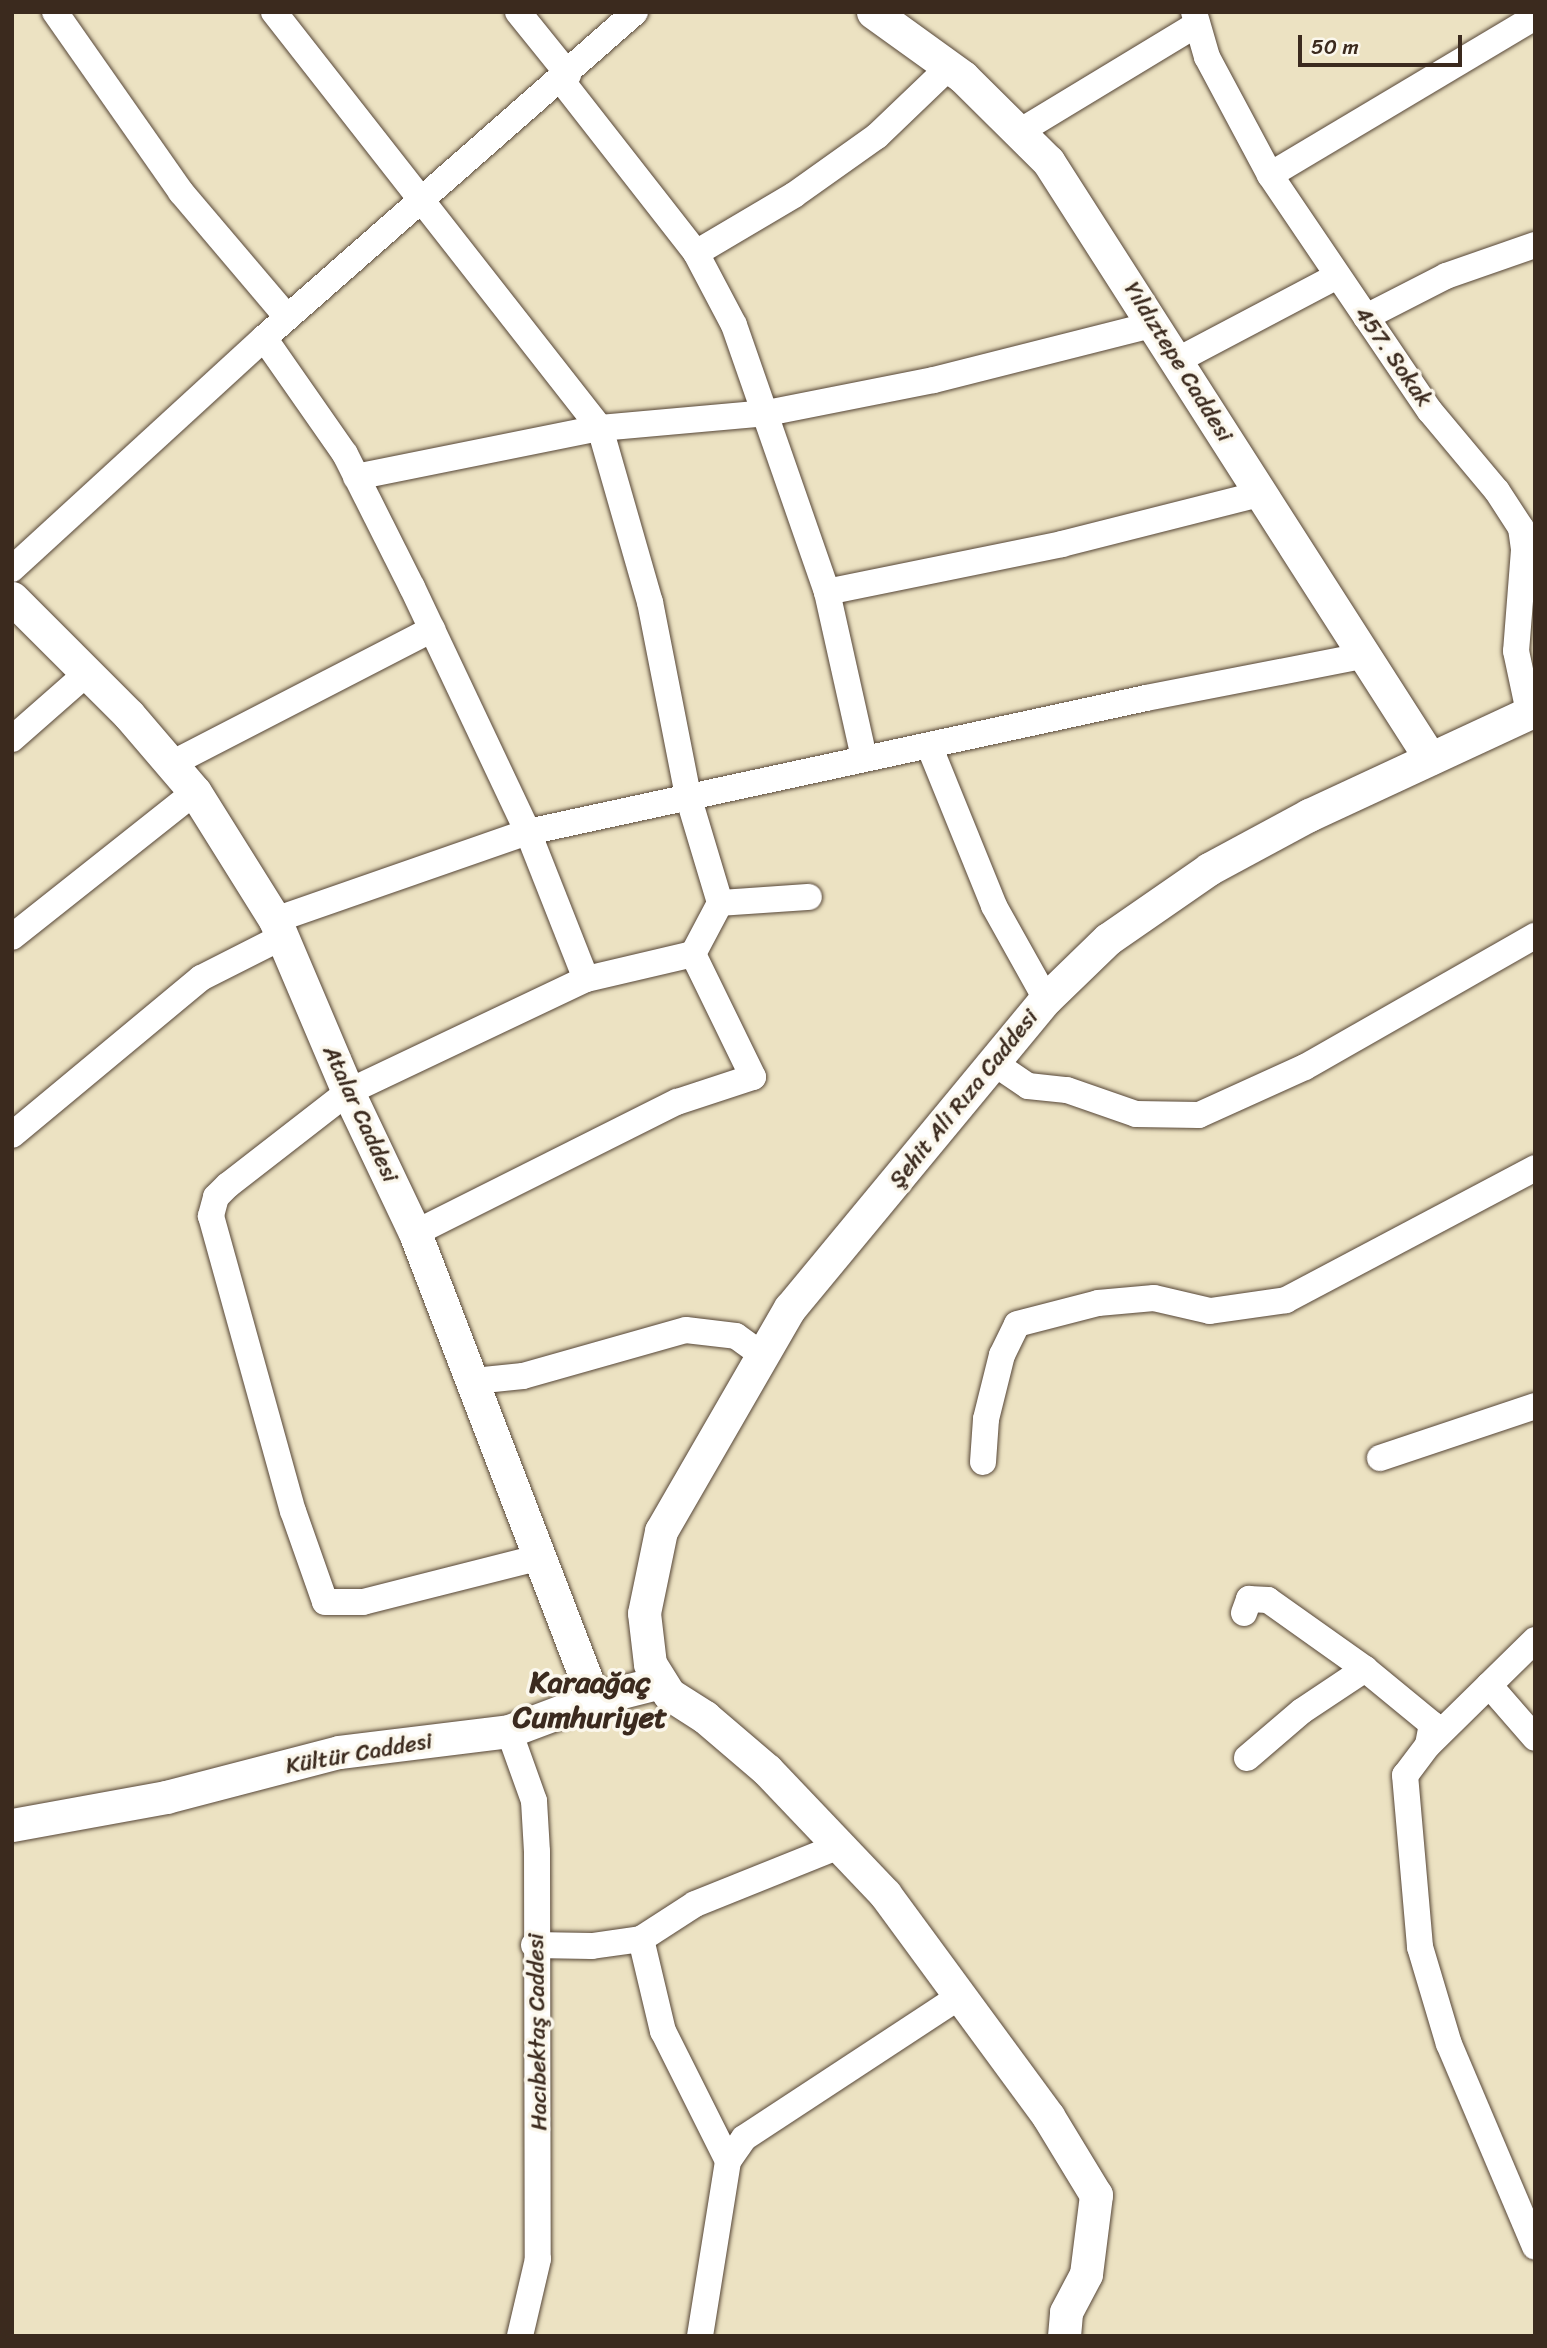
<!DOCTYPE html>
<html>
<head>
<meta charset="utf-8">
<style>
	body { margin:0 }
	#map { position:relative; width:1547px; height:2348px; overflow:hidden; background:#ece2c2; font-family:Sriracha,sans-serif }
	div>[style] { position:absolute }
	.roads { filter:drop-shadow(0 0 2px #564637) drop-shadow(0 0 2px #564637) }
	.minor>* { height:26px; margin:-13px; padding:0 13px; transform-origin:13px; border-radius:13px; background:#fff }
	.tertiary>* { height:33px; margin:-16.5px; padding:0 16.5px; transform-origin:16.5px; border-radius:16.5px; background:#fff }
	span { translate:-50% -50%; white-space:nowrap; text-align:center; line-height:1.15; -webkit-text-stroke:7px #fbf7ec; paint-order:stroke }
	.street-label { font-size:23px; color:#3b2a1e }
	.district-label { font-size:30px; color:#3b2a1e; font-weight:700 }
	.frame { position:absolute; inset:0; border:14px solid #3b2a1e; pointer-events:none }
	.scale { position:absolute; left:1298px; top:35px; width:164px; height:32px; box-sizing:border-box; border:4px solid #3b2a1e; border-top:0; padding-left:9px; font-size:21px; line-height:24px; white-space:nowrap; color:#3b2a1e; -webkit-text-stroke:5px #fbf7ec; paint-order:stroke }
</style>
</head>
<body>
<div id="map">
	<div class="roads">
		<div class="minor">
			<i style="left:55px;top:12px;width:220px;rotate:55deg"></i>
			<i style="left:181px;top:192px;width:164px;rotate:49.7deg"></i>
			<i style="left:274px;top:12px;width:529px;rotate:51.92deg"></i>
			<i style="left:600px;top:428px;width:181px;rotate:74deg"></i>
			<i style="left:650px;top:602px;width:198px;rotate:78.9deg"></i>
			<i style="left:688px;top:796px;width:112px;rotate:73.3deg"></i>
			<i style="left:720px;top:903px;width:58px;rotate:117.9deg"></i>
			<i style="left:518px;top:12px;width:80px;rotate:51.1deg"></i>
			<i style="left:1194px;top:12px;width:47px;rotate:73.9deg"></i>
			<i style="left:1207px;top:57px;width:134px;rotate:61.9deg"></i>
			<i style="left:1270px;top:175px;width:285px;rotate:55.9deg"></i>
			<i style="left:1430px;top:411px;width:104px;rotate:50.1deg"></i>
			<i style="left:1497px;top:491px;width:44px;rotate:57deg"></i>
			<i style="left:1521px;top:528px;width:22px;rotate:82deg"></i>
			<i style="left:1524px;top:550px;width:101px;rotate:94.5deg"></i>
			<i style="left:1516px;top:651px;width:62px;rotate:78deg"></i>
			<i style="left:561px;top:80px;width:219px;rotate:52deg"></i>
			<i style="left:696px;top:253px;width:81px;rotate:62.2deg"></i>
			<i style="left:734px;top:325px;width:283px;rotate:70.8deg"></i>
			<i style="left:827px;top:592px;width:170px;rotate:77.4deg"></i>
			<i style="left:1019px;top:132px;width:208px;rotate:-31.2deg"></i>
			<i style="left:1270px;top:175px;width:309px;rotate:-30.8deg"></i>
			<i style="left:696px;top:253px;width:114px;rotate:-30.6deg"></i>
			<i style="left:794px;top:195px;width:102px;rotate:-35.4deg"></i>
			<i style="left:877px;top:136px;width:100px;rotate:-43.8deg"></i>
			<i style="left:1366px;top:317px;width:90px;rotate:-27.1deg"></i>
			<i style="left:1446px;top:276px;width:94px;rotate:-19.2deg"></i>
			<i style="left:264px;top:338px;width:141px;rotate:55.1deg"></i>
			<i style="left:345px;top:454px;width:149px;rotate:63.3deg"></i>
			<i style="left:412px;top:587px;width:271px;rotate:64.7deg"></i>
			<i style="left:528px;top:832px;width:158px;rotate:68.5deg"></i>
			<i style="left:1178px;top:360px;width:180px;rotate:-27.8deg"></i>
			<i style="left:356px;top:477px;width:249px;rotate:-11.4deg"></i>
			<i style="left:600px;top:428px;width:168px;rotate:-5.1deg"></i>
			<i style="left:767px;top:413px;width:170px;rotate:-11.2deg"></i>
			<i style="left:934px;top:380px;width:228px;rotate:-14.2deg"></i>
			<i style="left:12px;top:569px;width:342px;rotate:-42.5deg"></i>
			<i style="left:264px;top:338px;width:494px;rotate:-41.3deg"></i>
			<i style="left:827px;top:592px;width:240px;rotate:-11.5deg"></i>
			<i style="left:1062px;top:544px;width:204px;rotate:-14.2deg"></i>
			<i style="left:12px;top:739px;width:100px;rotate:-41.3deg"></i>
			<i style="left:930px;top:748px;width:170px;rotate:67.9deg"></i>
			<i style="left:994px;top:906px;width:107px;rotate:60.8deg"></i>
			<i style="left:171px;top:764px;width:294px;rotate:-27.3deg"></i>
			<i style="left:720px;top:903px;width:89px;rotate:-3.9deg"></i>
			<i style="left:275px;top:920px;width:268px;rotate:-19.2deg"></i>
			<i style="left:528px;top:832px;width:632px;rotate:-12.23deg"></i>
			<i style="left:1146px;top:698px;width:225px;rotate:-11deg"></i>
			<i style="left:12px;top:937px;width:233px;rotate:-38.4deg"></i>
			<i style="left:994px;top:1063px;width:41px;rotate:34.1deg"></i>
			<i style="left:1028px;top:1086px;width:39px;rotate:6deg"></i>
			<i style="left:1067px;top:1090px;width:73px;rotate:19.2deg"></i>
			<i style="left:1136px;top:1114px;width:63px;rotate:0.9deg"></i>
			<i style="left:1199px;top:1115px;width:116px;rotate:-24.4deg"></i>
			<i style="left:1305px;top:1067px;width:265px;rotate:-29.7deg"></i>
			<i style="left:12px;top:1135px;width:246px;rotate:-39.7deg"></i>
			<i style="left:201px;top:978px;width:91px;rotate:-26.8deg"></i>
			<i style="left:415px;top:1233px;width:293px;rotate:-26.6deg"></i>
			<i style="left:677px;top:1102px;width:80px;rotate:-18.2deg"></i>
			<i style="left:753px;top:1077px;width:137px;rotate:-116deg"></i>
			<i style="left:693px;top:954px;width:110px;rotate:166.8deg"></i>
			<i style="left:586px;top:979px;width:263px;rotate:154.6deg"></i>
			<i style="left:348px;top:1092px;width:152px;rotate:142.2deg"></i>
			<i style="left:228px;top:1185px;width:17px;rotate:135deg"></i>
			<i style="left:216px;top:1197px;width:20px;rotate:105deg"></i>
			<i style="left:211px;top:1216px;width:306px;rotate:74.5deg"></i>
			<i style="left:293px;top:1511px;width:96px;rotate:70.6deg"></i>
			<i style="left:325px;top:1602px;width:38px"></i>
			<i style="left:363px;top:1602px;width:184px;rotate:-14.2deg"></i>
			<i style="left:474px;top:1381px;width:49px;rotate:-5.8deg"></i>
			<i style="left:523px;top:1376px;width:169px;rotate:-15.8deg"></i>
			<i style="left:686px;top:1330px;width:50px;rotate:6.8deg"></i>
			<i style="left:736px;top:1336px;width:32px;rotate:36deg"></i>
			<i style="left:1380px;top:1458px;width:163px;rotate:-18.5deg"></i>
			<i style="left:983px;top:1462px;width:43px;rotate:-86deg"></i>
			<i style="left:986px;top:1419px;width:66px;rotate:-76deg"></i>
			<i style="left:1002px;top:1355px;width:34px;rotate:-64deg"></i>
			<i style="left:1017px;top:1324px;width:84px;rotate:-14.5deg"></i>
			<i style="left:1098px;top:1303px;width:56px;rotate:-5.1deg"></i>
			<i style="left:1154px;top:1298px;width:57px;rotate:13.1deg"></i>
			<i style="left:1210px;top:1311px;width:77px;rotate:-8.2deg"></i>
			<i style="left:1286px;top:1300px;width:282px;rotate:-27.9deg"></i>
			<i style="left:1244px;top:1613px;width:15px;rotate:-70deg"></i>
			<i style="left:1249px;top:1599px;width:19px;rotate:3deg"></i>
			<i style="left:1268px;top:1600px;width:119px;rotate:35.4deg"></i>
			<i style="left:1365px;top:1669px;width:87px;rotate:39.4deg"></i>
			<i style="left:1432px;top:1724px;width:21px;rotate:101deg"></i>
			<i style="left:1535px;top:1640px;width:150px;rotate:135.5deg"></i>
			<i style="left:1428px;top:1745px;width:38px;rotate:127deg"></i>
			<i style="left:1405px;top:1775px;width:173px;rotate:85deg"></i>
			<i style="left:1420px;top:1947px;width:101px;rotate:73.4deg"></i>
			<i style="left:1449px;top:2044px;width:220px;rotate:67deg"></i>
			<i style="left:1489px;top:1685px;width:70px;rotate:49deg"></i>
			<i style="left:509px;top:1731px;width:74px;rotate:70.3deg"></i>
			<i style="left:534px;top:1801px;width:51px;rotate:86.6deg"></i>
			<i style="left:537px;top:1852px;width:407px;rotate:89.9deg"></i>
			<i style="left:538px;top:2259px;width:79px;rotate:103.2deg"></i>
			<i style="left:1247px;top:1758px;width:72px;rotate:-40.5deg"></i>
			<i style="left:1302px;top:1711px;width:76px;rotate:-33.7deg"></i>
			<i style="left:641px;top:1939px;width:95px;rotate:76.6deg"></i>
			<i style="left:663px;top:2031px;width:145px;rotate:63.4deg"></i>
			<i style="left:534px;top:1945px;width:58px;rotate:1deg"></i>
			<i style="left:592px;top:1946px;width:49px;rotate:-8.1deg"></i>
			<i style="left:641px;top:1939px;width:64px;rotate:-32.9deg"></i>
			<i style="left:695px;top:1904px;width:158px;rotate:-21.9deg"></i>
			<i style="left:700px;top:2336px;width:177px;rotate:-80.9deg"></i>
			<i style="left:728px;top:2161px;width:28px;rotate:-55deg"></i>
			<i style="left:744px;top:2138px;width:261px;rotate:-33.3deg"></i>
		</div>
		<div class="tertiary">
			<i style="left:873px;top:12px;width:111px;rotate:35.8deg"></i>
			<i style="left:963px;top:77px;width:120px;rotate:44.7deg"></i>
			<i style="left:1048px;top:161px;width:709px;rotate:57.39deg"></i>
			<i style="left:12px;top:598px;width:165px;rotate:45deg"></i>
			<i style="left:129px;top:715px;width:101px;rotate:49.4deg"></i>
			<i style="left:195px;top:792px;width:151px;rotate:58deg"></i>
			<i style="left:275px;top:920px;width:187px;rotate:67deg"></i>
			<i style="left:348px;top:1092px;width:156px;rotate:64.6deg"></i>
			<i style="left:415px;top:1233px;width:499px;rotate:69deg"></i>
			<i style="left:12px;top:1825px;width:157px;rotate:-10.3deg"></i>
			<i style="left:166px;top:1797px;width:179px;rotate:-14.6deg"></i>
			<i style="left:339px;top:1752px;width:171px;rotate:-7deg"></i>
			<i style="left:509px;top:1731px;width:91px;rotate:-20.6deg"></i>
			<i style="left:594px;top:1699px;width:69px;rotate:-14.2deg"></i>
			<i style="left:1064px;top:2336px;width:24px;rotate:-85deg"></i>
			<i style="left:1066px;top:2312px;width:43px;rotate:-62.2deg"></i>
			<i style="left:1086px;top:2274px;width:80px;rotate:-82.8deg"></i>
			<i style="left:1096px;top:2195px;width:92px;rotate:-121.3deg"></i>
			<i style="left:1048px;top:2116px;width:275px;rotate:-126.3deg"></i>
			<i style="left:885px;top:1894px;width:171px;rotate:-133.6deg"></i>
			<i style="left:767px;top:1770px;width:82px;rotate:-139.5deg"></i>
			<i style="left:705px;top:1717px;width:43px;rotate:-147.4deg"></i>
			<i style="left:669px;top:1694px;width:36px;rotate:-122deg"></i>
			<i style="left:650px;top:1664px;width:51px;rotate:-96.7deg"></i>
			<i style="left:644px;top:1613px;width:84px;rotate:-78.3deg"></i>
			<i style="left:661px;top:1531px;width:258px;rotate:-60deg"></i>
			<i style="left:790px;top:1308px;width:401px;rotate:-50.4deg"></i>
			<i style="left:1046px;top:999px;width:86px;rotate:-44.1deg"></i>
			<i style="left:1108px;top:939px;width:123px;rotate:-34.7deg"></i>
			<i style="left:1209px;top:869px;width:114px;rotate:-28.4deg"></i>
			<i style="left:1309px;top:815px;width:249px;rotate:-24.9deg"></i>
		</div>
	</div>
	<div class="street-label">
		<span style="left:1393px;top:357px;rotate:55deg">457. Sokak</span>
		<span style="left:1178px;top:362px;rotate:58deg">Yıldıztepe Caddesi</span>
		<span style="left:964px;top:1099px;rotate:-51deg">Şehit Ali Rıza Caddesi</span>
		<span style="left:360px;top:1114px;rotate:65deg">Atalar Caddesi</span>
		<span style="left:359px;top:1754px;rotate:-10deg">Kültür Caddesi</span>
		<span style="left:538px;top:2032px;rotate:-91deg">Hacıbektaş Caddesi</span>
	</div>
	<div class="district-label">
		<span style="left:590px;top:1699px">Karaağaç<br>Cumhuriyet</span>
	</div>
	<div class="frame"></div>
	<div class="scale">50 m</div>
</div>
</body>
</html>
